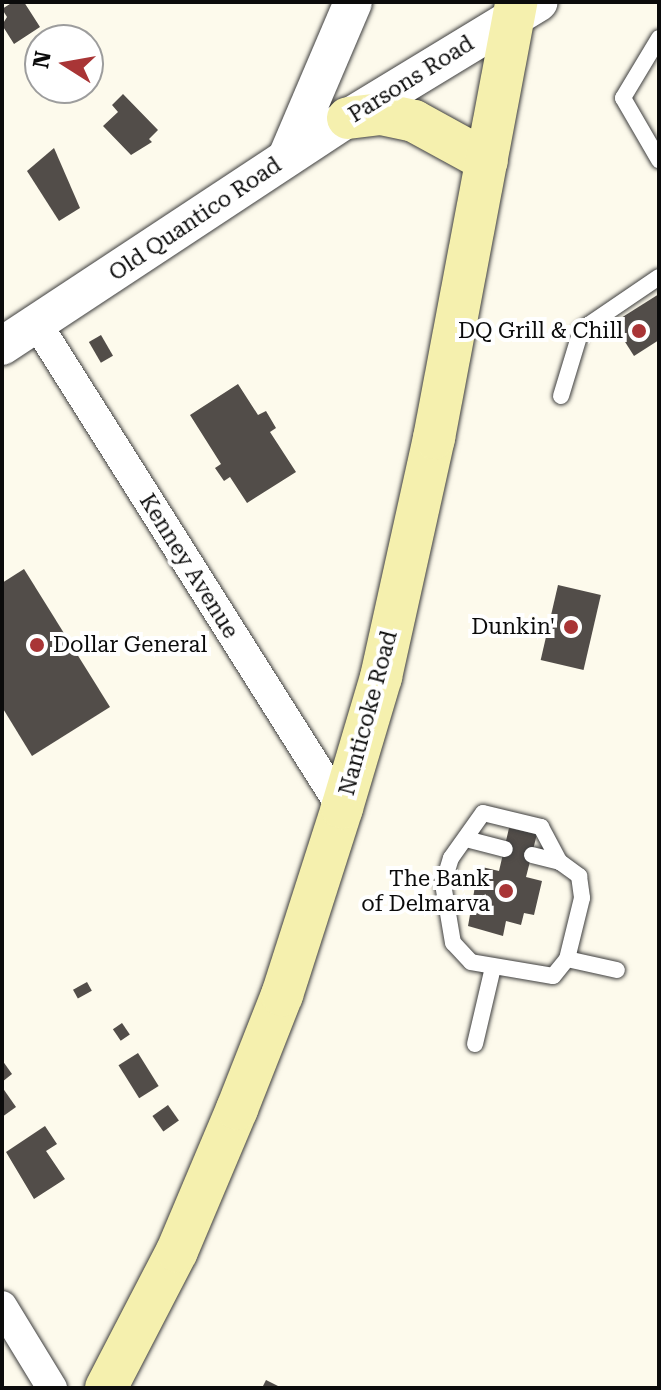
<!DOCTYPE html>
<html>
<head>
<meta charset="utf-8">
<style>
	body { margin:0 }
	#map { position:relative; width:661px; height:1390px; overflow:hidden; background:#fdfaec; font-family:"Roboto Serif",serif }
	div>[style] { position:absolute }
	.building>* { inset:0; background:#524d49; transform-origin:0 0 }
	.roads { filter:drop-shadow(0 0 2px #3e3e3e) drop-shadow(0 0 2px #3e3e3e) }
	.service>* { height:16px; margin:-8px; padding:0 8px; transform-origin:8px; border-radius:8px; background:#fff }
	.minor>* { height:30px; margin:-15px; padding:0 15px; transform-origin:15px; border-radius:15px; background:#fff }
	.tertiary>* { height:38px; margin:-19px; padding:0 19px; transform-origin:19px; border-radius:19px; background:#fff }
	.secondary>* { height:42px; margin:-21px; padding:0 21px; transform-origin:21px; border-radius:21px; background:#f5f0ae }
	.dots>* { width:22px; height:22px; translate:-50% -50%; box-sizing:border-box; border:4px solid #fff; border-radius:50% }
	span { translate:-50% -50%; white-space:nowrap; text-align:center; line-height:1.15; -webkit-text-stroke:8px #fff; paint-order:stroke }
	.street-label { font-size:22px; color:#0b0b0b }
	.poi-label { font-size:22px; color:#0b0b0b }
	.right { translate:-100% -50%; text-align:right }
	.left { translate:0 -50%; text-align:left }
	.frame { position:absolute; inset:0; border:4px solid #0b0b0b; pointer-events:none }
	.north { position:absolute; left:24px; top:24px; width:80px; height:80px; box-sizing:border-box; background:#fff; border:2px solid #9d9d9d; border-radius:50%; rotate:281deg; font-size:22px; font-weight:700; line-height:32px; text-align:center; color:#0b0b0b }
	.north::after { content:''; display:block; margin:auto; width:28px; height:36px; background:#a93536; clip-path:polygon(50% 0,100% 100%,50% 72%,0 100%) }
</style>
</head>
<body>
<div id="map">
	<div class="building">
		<i style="clip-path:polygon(13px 2px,24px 2px,40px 27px,14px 44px,2px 25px,7px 17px,2px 9px)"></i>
		<i style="clip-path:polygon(123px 94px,158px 130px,149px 139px,152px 142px,131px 155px,103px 126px,118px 112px,112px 105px)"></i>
		<i style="clip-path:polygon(54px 148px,80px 208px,59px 221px,27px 171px)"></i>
		<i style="clip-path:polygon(659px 294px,659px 340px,634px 356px,613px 323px)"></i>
		<i style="left:101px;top:335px;width:24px;height:14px;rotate:60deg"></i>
		<i style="clip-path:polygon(238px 384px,258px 415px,266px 411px,276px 428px,270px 432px,296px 472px,247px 503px,230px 477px,224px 481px,215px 468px,221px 464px,190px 415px)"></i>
		<i style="clip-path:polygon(24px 569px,110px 707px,32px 756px,2px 707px,2px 583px)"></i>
		<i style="left:558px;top:585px;width:44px;height:77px;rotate:13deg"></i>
		<i style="clip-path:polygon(509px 828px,537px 834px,526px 877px,542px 881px,534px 915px,524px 913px,521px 925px,506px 921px,503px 936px,468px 926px,477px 875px,482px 867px,499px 871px)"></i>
		<i style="left:87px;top:982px;width:10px;height:16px;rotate:61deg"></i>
		<i style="left:122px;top:1023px;width:14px;height:11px;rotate:56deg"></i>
		<i style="left:138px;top:1053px;width:39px;height:23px;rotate:58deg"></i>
		<i style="clip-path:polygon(2px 1060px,12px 1074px,2px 1082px)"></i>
		<i style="clip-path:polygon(2px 1087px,16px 1107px,2px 1117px)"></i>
		<i style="left:168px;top:1105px;width:19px;height:19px;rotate:55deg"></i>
		<i style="clip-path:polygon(45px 1126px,57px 1144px,46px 1151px,65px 1179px,34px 1199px,6px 1152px)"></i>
		<i style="clip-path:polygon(266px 1380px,282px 1388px,262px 1388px)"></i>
	</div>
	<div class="roads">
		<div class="service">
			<i style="left:659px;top:38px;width:70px;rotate:121deg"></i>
			<i style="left:623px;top:98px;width:72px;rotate:59.9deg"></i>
			<i style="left:561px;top:396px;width:69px;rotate:-73.1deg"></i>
			<i style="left:581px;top:330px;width:94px;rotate:-34.2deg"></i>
			<i style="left:483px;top:813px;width:60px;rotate:13.6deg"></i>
			<i style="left:541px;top:827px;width:40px;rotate:62deg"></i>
			<i style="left:560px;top:862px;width:24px;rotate:36deg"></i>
			<i style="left:579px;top:876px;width:22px;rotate:82deg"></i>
			<i style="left:582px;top:898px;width:63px;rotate:103.8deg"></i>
			<i style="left:567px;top:959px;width:22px;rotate:129deg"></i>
			<i style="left:553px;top:976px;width:83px;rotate:-170.3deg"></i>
			<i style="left:471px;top:962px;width:26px;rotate:-133deg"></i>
			<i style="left:453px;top:943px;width:60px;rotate:-99.6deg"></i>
			<i style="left:443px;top:884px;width:27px;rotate:-73deg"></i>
			<i style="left:451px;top:858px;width:55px;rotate:-54.6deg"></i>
			<i style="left:466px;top:839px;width:40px;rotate:14.4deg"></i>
			<i style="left:532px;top:855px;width:29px;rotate:14deg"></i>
			<i style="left:567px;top:959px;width:51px;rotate:12.4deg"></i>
			<i style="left:475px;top:1044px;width:79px;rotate:-76.8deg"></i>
		</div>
		<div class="minor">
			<i style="left:37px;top:324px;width:572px;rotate:57.78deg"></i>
			<i style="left:2px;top:1306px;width:96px;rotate:58.6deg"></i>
		</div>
		<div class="tertiary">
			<i style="left:287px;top:157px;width:168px;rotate:-66.9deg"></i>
			<i style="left:2px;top:346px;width:414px;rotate:-33.4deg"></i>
			<i style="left:348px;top:118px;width:223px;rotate:-31.3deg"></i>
		</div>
		<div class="secondary">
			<i style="left:348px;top:118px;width:33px;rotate:-7deg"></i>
			<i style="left:381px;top:114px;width:34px;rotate:12deg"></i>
			<i style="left:414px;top:121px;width:83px;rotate:28.7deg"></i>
			<i style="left:106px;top:1388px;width:154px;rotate:-62.6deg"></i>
			<i style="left:177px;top:1251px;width:154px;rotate:-67.1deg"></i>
			<i style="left:237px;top:1109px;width:123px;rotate:-68.5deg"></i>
			<i style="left:282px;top:995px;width:196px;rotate:-72.2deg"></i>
			<i style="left:342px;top:808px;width:137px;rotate:-73.4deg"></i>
			<i style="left:381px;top:677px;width:245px;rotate:-77.5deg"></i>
			<i style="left:434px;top:438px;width:444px;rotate:-79.3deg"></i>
		</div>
	</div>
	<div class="dots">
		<i style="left:639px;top:331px;background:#a93536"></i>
		<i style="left:571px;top:627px;background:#a93536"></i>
		<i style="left:37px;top:645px;background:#a93536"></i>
		<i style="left:506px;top:891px;background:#a93536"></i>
	</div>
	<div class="street-label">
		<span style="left:411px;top:79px;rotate:-32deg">Parsons Road</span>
		<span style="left:195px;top:219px;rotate:-34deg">Old Quantico Road</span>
		<span style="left:189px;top:566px;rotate:58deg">Kenney Avenue</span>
		<span style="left:368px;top:713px;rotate:-75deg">Nanticoke Road</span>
	</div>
	<div class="poi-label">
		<span class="right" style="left:623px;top:331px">DQ Grill &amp; Chill</span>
		<span class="right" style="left:555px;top:627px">Dunkin'</span>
		<span class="left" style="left:53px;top:645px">Dollar General</span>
		<span class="right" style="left:490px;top:891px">The Bank<br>of Delmarva</span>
	</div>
	<div class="frame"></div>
	<div class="north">N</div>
</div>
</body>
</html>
